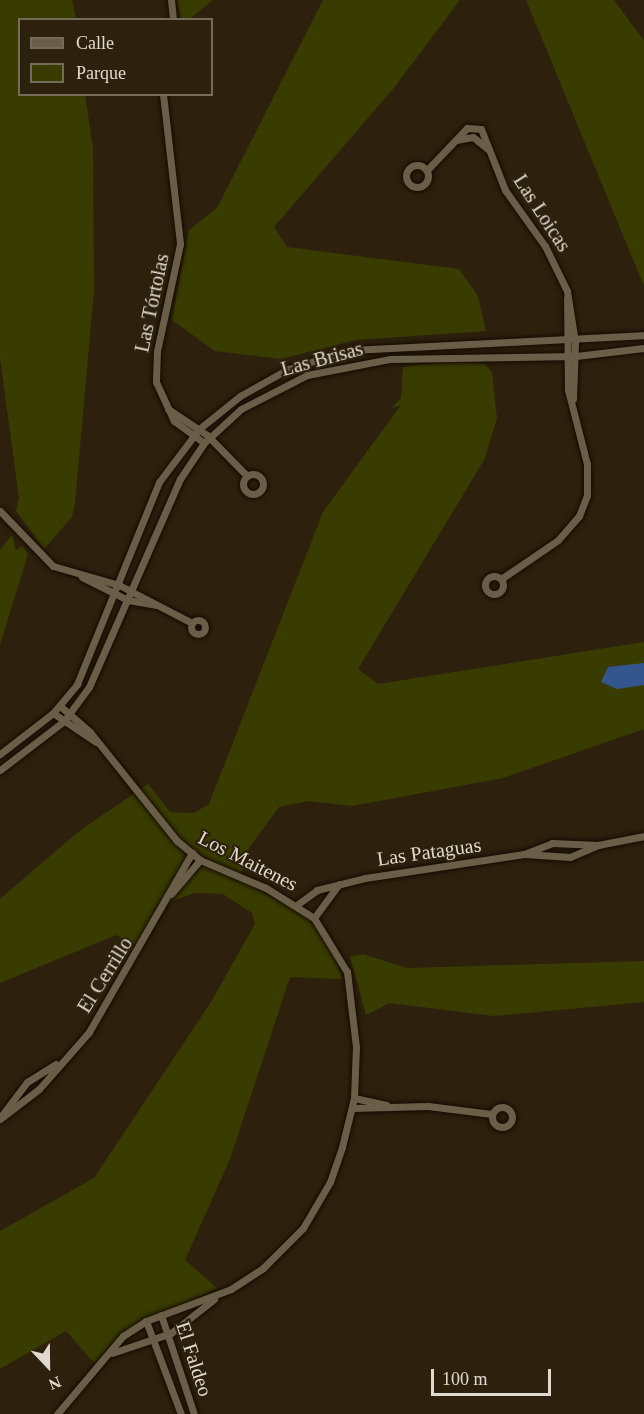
<!DOCTYPE html>
<html>
<head>
<meta charset="utf-8">
<style>
	body { margin:0 }
	#map { position:relative; width:644px; height:1414px; overflow:hidden; background:#2d210e; font-family:Georgia,serif }
	div>[style] { position:absolute }
	.green>* { inset:0; background:#393c00 }
	.water>* { inset:0; background:#34558e }
	.roads { filter:drop-shadow(0 0 2px #150b00) drop-shadow(0 0 2px #150b00) }
	.street>* { height:7px; margin:-3.5px; padding:0 3.5px; transform-origin:3.5px; border-radius:3.5px; background:#6b5e49 }
	.street>.ring { margin:-3.5px; padding:0; box-sizing:content-box; background:none; border:7px solid #6b5e49; border-radius:50% }
	span { translate:-50% -50%; white-space:nowrap; text-align:center; line-height:1.15; -webkit-text-stroke:4.5px #2d210e; paint-order:stroke }
	.street-label { font-size:20px; color:#e0d9cd }
	.legend { position:absolute; left:18px; top:18px; width:195px; height:78px; box-sizing:border-box; background:#2d210e; border:2px solid #756b5a; margin:0; padding:8px 10px; list-style:none; font-size:18px; color:#e0d9cd }
	.legend li { display:flex; align-items:center; gap:12px; height:30px }
	.legend b { width:30px; border:2px solid #756b5a }
	.north { position:absolute; left:18px; top:1336px; width:60px; height:60px; -webkit-text-stroke:4px #2d210e; paint-order:stroke; rotate:158deg; font-size:16px; font-weight:700; line-height:24px; text-align:center; color:#e0d9cd }
	.north::after { content:''; display:block; margin:auto; width:21px; height:27px; background:#e0d9cd; clip-path:polygon(50% 0,100% 100%,50% 72%,0 100%) }
	.scale { position:absolute; left:431px; top:1369px; width:120px; height:27px; box-sizing:border-box; border:3px solid #e0d9cd; border-top:0; padding-left:8px; font-size:18px; line-height:21px; white-space:nowrap; color:#e0d9cd; -webkit-text-stroke:4px #2d210e; paint-order:stroke }
</style>
</head>
<body>
<div id="map">
	<div class="green">
		<i style="clip-path:polygon(0 0,72px 0,76px 19px,20px 20px,20px 94px,85px 95px,93px 148px,94px 290px,75px 503px,72px 517px,44px 549px,16px 511px,19px 498px,0 358px)"></i>
		<i style="clip-path:polygon(177px 0,213px 0,188px 20px,181px 19px)"></i>
		<i style="clip-path:polygon(323px 0,460px 0,393px 89px,274px 227px,287px 247px,459px 269px,478px 296px,486px 331px,356px 340px,281px 359px,215px 351px,172px 320px,189px 230px,217px 208px)"></i>
		<i style="clip-path:polygon(526px 0,614px 0,644px 41px,644px 286px)"></i>
		<i style="clip-path:polygon(450px 362px,485px 364px,492px 373px,497px 418px,484px 460px,358px 669px,378px 684px,644px 642px,644px 729px,503px 778px,352px 806px,308px 801px,279px 807px,249px 848px,240px 880px,307px 916px,333px 951px,342px 979px,290px 977px,230px 1159px,185px 1260px,217px 1288px,138px 1325px,95px 1364px,66px 1331px,0 1369px,0 1231px,94px 1178px,211px 1002px,255px 924px,252px 913px,223px 894px,194px 893px,165px 904px,136px 945px,116px 935px,0 983px,0 899px,78px 832px,148px 784px,170px 812px,194px 813px,209px 804px,323px 512px,401px 405px,392px 408px,401px 398px,403px 367px)"></i>
		<i style="clip-path:polygon(12px 535px,16px 550px,22px 546px,28px 554px,0 645px,0 550px)"></i>
		<i style="clip-path:polygon(363px 954px,407px 968px,644px 961px,644px 1002px,494px 1016px,389px 1003px,366px 1015px,350px 957px)"></i>
	</div>
	<div class="water">
		<i style="clip-path:polygon(644px 663px,644px 685px,617px 689px,601px 682px,608px 667px)"></i>
	</div>
	<div class="roads">
		<div class="street">
			<i style="left:171px;top:0;width:20px;rotate:84deg"></i>
			<i style="left:163px;top:94px;width:151px;rotate:83.5deg"></i>
			<i style="left:180px;top:244px;width:109px;rotate:102.1deg"></i>
			<i style="left:157px;top:351px;width:31px;rotate:92deg"></i>
			<i style="left:156px;top:382px;width:43px;rotate:65.2deg"></i>
			<i style="left:174px;top:421px;width:37px;rotate:36deg"></i>
			<i style="left:456px;top:140px;width:17px;rotate:-10deg"></i>
			<i style="left:473px;top:137px;width:19px;rotate:39deg"></i>
			<i class="ring" style="left:406px;top:165px;width:15px;height:15px"></i>
			<i style="left:427px;top:170px;width:58px;rotate:-46.4deg"></i>
			<i style="left:467px;top:128px;width:14px;rotate:4deg"></i>
			<i style="left:481px;top:129px;width:66px;rotate:68.5deg"></i>
			<i style="left:505px;top:190px;width:69px;rotate:54.5deg"></i>
			<i style="left:545px;top:246px;width:50px;rotate:63.9deg"></i>
			<i style="left:567px;top:291px;width:52px;rotate:81.1deg"></i>
			<i style="left:575px;top:342px;width:57px;rotate:92deg"></i>
			<i style="left:168px;top:409px;width:47px;rotate:33.7deg"></i>
			<i style="left:207px;top:435px;width:57px;rotate:45.7deg"></i>
			<i class="ring" style="left:243px;top:474px;width:13px;height:13px"></i>
			<i style="left:0;top:511px;width:76px;rotate:46.1deg"></i>
			<i style="left:53px;top:566px;width:69px;rotate:16.1deg"></i>
			<i style="left:119px;top:585px;width:82px;rotate:27.5deg"></i>
			<i class="ring" style="left:485px;top:576px;width:11px;height:11px"></i>
			<i style="left:82px;top:577px;width:51px;rotate:26.6deg"></i>
			<i style="left:128px;top:600px;width:28px;rotate:10deg"></i>
			<i style="left:501px;top:579px;width:69px;rotate:-34.4deg"></i>
			<i style="left:558px;top:540px;width:32px;rotate:-49deg"></i>
			<i style="left:579px;top:516px;width:22px;rotate:-69deg"></i>
			<i style="left:587px;top:495px;width:31px;rotate:-90deg"></i>
			<i style="left:587px;top:464px;width:76px;rotate:-104.4deg"></i>
			<i style="left:568px;top:390px;width:92px;rotate:-90.6deg"></i>
			<i class="ring" style="left:191px;top:620px;width:7px;height:7px"></i>
			<i style="left:53px;top:713px;width:52px;rotate:34deg"></i>
			<i style="left:0;top:754px;width:67px;rotate:-37.7deg"></i>
			<i style="left:53px;top:713px;width:38px;rotate:-50deg"></i>
			<i style="left:77px;top:684px;width:218px;rotate:-67.9deg"></i>
			<i style="left:159px;top:482px;width:66px;rotate:-53deg"></i>
			<i style="left:199px;top:429px;width:53px;rotate:-38.8deg"></i>
			<i style="left:240px;top:396px;width:55px;rotate:-29.4deg"></i>
			<i style="left:288px;top:369px;width:65px;rotate:-17deg"></i>
			<i style="left:350px;top:350px;width:294px;rotate:-2.9deg"></i>
			<i style="left:0;top:770px;width:81px;rotate:-37.4deg"></i>
			<i style="left:64px;top:721px;width:42px;rotate:-53.7deg"></i>
			<i style="left:89px;top:687px;width:227px;rotate:-66.4deg"></i>
			<i style="left:180px;top:479px;width:43px;rotate:-56.3deg"></i>
			<i style="left:204px;top:443px;width:50px;rotate:-42.6deg"></i>
			<i style="left:241px;top:409px;width:74px;rotate:-27.3deg"></i>
			<i style="left:307px;top:375px;width:85px;rotate:-10.9deg"></i>
			<i style="left:390px;top:359px;width:186px;rotate:-0.9deg"></i>
			<i style="left:576px;top:356px;width:68px;rotate:-6.7deg"></i>
			<i style="left:524px;top:854px;width:46px;rotate:3.7deg"></i>
			<i style="left:570px;top:857px;width:30px;rotate:-23deg"></i>
			<i style="left:598px;top:845px;width:47px;rotate:-11.1deg"></i>
			<i style="left:171px;top:894px;width:45px;rotate:-49.5deg"></i>
			<i style="left:298px;top:904px;width:24px;rotate:-36deg"></i>
			<i style="left:317px;top:890px;width:49px;rotate:-14deg"></i>
			<i style="left:365px;top:878px;width:161px;rotate:-8.6deg"></i>
			<i style="left:524px;top:854px;width:30px;rotate:-21deg"></i>
			<i style="left:552px;top:843px;width:46px;rotate:2.5deg"></i>
			<i style="left:314px;top:918px;width:42px;rotate:-53.7deg"></i>
			<i style="left:354px;top:1098px;width:33px;rotate:12deg"></i>
			<i class="ring" style="left:492px;top:1107px;width:13px;height:13px"></i>
			<i style="left:352px;top:1108px;width:76px;rotate:-1.5deg"></i>
			<i style="left:428px;top:1106px;width:64px;rotate:7.1deg"></i>
			<i style="left:2px;top:1115px;width:41px;rotate:-52.9deg"></i>
			<i style="left:27px;top:1082px;width:34px;rotate:-32deg"></i>
			<i style="left:0;top:1119px;width:49px;rotate:-37.6deg"></i>
			<i style="left:39px;top:1089px;width:76px;rotate:-48.7deg"></i>
			<i style="left:89px;top:1032px;width:207px;rotate:-60.1deg"></i>
			<i style="left:161px;top:1315px;width:104px;rotate:71.6deg"></i>
			<i style="left:146px;top:1321px;width:99px;rotate:69.4deg"></i>
			<i style="left:112px;top:1353px;width:62px;rotate:-18.7deg"></i>
			<i style="left:171px;top:1333px;width:55px;rotate:-38.3deg"></i>
			<i style="left:57px;top:1414px;width:102px;rotate:-49.8deg"></i>
			<i style="left:123px;top:1336px;width:27px;rotate:-33deg"></i>
			<i style="left:146px;top:1321px;width:91px;rotate:-20.6deg"></i>
			<i style="left:231px;top:1289px;width:38px;rotate:-33deg"></i>
			<i style="left:263px;top:1268px;width:57px;rotate:-45deg"></i>
			<i style="left:303px;top:1228px;width:53px;rotate:-59.6deg"></i>
			<i style="left:330px;top:1182px;width:37px;rotate:-71deg"></i>
			<i style="left:342px;top:1147px;width:50px;rotate:-76.2deg"></i>
			<i style="left:354px;top:1098px;width:51px;rotate:-87.8deg"></i>
			<i style="left:356px;top:1047px;width:76px;rotate:-96.8deg"></i>
			<i style="left:347px;top:972px;width:63px;rotate:-121.4deg"></i>
			<i style="left:314px;top:918px;width:57px;rotate:-148deg"></i>
			<i style="left:266px;top:888px;width:72px;rotate:-157deg"></i>
			<i style="left:200px;top:860px;width:30px;rotate:-140deg"></i>
			<i style="left:177px;top:841px;width:139px;rotate:-128.6deg"></i>
			<i style="left:90px;top:732px;width:40px;rotate:-139deg"></i>
		</div>
	</div>
	<div class="street-label">
		<span style="left:542px;top:213px;rotate:57deg">Las Loicas</span>
		<span style="left:152px;top:303px;rotate:-78deg">Las Tórtolas</span>
		<span style="left:322px;top:359px;rotate:-15deg">Las Brisas</span>
		<span style="left:429px;top:852px;rotate:-8deg">Las Pataguas</span>
		<span style="left:248px;top:861px;rotate:27deg">Los Maitenes</span>
		<span style="left:105px;top:975px;rotate:-58deg">El Cerrillo</span>
		<span style="left:194px;top:1359px;rotate:72deg">El Faldeo</span>
	</div>
	<ul class="legend">
	<li><b style="height:8px;background:#6b5e49"></b>Calle</li>
	<li><b style="height:16px;background:#393c00"></b>Parque</li>
	</ul>
	<div class="north">N</div>
	<div class="scale">100 m</div>
</div>
</body>
</html>
